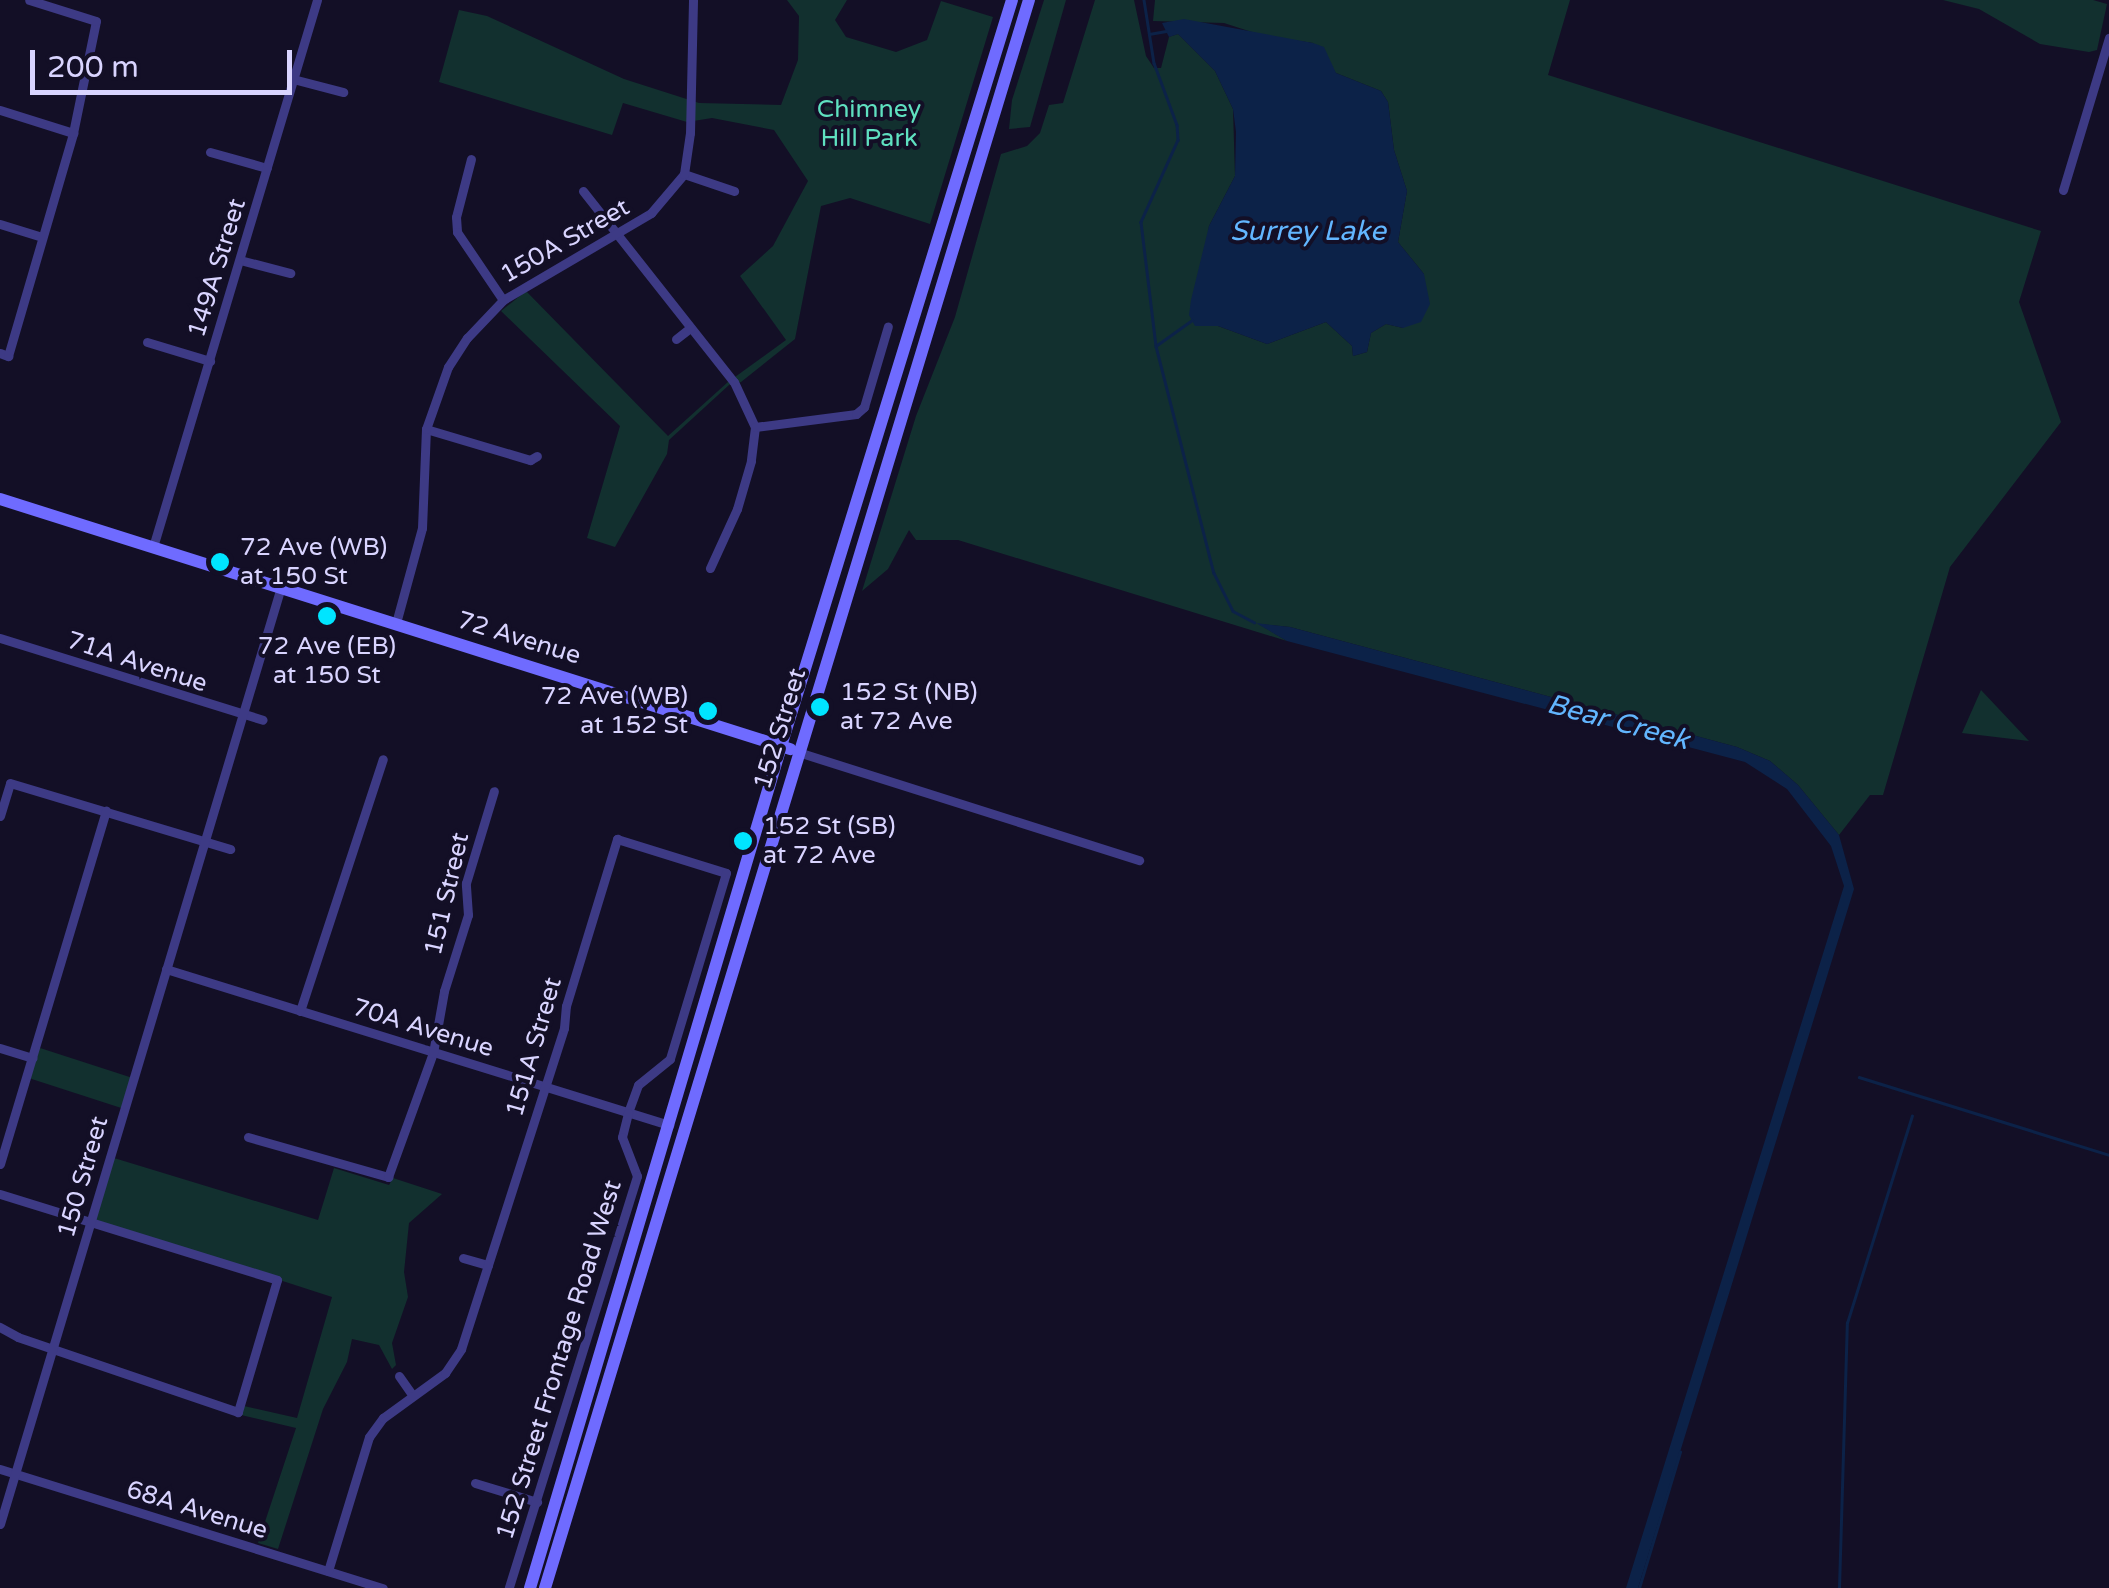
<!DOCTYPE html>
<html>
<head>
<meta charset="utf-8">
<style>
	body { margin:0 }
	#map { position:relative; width:2109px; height:1588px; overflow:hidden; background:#130f26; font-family:"Varela Round",sans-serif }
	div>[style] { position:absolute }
	.green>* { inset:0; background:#12302f; transform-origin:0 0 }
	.water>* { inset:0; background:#0c2248 }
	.stream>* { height:2.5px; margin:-1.25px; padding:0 1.25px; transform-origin:1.25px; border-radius:1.25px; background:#0c2248 }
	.street>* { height:9px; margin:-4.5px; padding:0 4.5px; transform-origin:4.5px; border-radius:4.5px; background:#3d3a85 }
	.secondary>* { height:12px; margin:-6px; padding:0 6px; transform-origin:6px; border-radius:6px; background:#6f6bff }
	.dots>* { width:28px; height:28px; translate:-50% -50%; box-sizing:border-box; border:5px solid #130f26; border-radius:50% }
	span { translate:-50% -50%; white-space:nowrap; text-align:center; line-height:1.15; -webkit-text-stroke:8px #130f26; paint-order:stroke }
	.park-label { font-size:25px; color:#5fe0c0 }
	.street-label { font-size:25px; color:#d9d4ff }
	.poi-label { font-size:25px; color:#d9d4ff }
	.left { translate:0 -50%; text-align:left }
	.right { translate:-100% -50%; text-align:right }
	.water-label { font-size:28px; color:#62b6ff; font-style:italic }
	.scale { position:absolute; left:30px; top:50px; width:262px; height:45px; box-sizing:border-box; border:5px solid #d9d4ff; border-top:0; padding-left:12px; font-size:30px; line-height:35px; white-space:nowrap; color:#d9d4ff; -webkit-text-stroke:8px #130f26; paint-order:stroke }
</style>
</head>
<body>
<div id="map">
	<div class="green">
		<i style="clip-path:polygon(787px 0,847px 0,835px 20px,846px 37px,896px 52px,927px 40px,941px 1px,993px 17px,930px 224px,850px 198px,821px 206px,795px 339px,741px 382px,729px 385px,669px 440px,667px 454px,615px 547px,587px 538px,620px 426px,501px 311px,526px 291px,668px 436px,728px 382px,786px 340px,740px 276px,773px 246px,808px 181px,774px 130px,712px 118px,687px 122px,623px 103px,612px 135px,439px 82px,459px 10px,487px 16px,624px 79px,699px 103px,781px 105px,798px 60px,799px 16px)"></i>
		<i style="clip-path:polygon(1044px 0,1066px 0,1030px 127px,1009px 129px,1012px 100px)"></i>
		<i style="clip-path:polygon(1095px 0,1134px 0,1146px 56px,1154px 68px,1161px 68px,1169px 37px,1178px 34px,1215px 71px,1233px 109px,1235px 176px,1209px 226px,1196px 326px,1218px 326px,1267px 344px,1326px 322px,1352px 346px,1353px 356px,1367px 352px,1371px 333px,1386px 324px,1403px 328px,1424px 274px,1398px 242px,1407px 191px,1394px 150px,1388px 102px,1381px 91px,1336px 73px,1313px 43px,1264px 36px,1224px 23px,1153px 21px,1155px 0,1570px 0,1548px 75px,2041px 231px,2019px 302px,2061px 422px,1950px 567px,1883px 795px,1870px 795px,1839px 835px,1798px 785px,1770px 761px,1737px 747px,1290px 627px,1259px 624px,1287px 641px,958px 540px,916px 540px,909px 530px,888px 569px,862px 591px,916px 416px,955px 317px,1001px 154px,1027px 146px,1040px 133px,1049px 105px,1063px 103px)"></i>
		<i style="clip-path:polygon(1943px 0,2093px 0,2107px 4px,2097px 50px,2089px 52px,2040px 44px,1979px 9px)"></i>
		<i style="clip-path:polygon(1981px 690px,2029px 741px,1962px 733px)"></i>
		<i style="left:37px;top:1047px;width:99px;height:32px;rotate:18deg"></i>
		<i style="clip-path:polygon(114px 1158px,318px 1220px,334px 1168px,389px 1185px,393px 1178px,442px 1194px,409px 1223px,404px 1272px,408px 1297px,392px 1343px,396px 1365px,392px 1369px,379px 1345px,352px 1339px,347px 1362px,323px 1409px,278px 1549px,258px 1543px,296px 1428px,241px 1415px,244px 1406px,297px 1418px,332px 1297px,94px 1220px)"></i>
	</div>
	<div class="water">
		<i style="clip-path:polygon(1184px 19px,1313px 43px,1324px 47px,1336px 73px,1381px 91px,1388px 102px,1394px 150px,1407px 191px,1398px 242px,1424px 274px,1430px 304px,1421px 322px,1403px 328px,1386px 324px,1371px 333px,1367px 352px,1353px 356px,1352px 346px,1326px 322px,1267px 344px,1218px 326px,1195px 326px,1189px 315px,1191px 300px,1209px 226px,1235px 176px,1236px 132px,1233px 109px,1215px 71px,1178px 34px,1169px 37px,1162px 23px)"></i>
		<i style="clip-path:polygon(1256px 623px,1290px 627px,1737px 747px,1770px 761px,1798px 785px,1839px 835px,1854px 889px,1638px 1588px,1626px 1588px,1844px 886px,1831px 846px,1787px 789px,1745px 762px,1287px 641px)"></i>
	</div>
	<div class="stream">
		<i style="left:1144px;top:0;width:64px;rotate:81deg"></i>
		<i style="left:1154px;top:63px;width:66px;rotate:69.6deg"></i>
		<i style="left:1177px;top:125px;width:15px;rotate:86deg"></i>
		<i style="left:1178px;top:140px;width:90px;rotate:114.3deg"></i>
		<i style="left:1141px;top:222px;width:125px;rotate:83.1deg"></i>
		<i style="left:1156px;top:346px;width:234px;rotate:75.7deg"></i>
		<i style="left:1214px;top:573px;width:42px;rotate:63.4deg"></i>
		<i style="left:1233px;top:611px;width:24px;rotate:28deg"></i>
		<i style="left:1149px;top:34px;width:17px;rotate:-10deg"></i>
		<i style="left:1157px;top:345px;width:43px;rotate:-35.5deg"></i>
		<i style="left:1859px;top:1077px;width:262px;rotate:17.3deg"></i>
		<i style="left:1639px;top:1588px;width:142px;rotate:-73.2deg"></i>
		<i style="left:1839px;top:1588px;width:265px;rotate:-88.3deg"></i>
		<i style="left:1847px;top:1323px;width:217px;rotate:-72.6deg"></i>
	</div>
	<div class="street">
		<i style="left:293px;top:79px;width:52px;rotate:14.6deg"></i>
		<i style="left:0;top:110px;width:77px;rotate:17.5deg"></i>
		<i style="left:210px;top:152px;width:59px;rotate:15.7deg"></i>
		<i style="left:471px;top:159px;width:60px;rotate:104.5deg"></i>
		<i style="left:456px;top:217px;width:15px;rotate:86deg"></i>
		<i style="left:457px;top:232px;width:82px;rotate:55.9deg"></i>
		<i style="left:684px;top:174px;width:53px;rotate:18.8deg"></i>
		<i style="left:2063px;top:190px;width:159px;rotate:-73.2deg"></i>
		<i style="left:583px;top:191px;width:243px;rotate:51.7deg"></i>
		<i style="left:734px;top:382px;width:50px;rotate:65deg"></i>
		<i style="left:755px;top:427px;width:34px;rotate:97deg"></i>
		<i style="left:751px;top:461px;width:50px;rotate:106.3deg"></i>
		<i style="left:737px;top:509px;width:65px;rotate:114.6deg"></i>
		<i style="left:0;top:224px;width:44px;rotate:17.2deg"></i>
		<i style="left:240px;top:260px;width:52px;rotate:14.6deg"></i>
		<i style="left:676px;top:339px;width:18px;rotate:-38deg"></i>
		<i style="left:147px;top:342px;width:66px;rotate:16.8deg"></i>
		<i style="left:0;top:353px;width:9px;rotate:21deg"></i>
		<i style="left:8px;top:356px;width:232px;rotate:-73.7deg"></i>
		<i style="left:73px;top:133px;width:114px;rotate:-78.4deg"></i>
		<i style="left:96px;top:21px;width:70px;rotate:-162.6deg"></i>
		<i style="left:755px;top:427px;width:102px;rotate:-7.3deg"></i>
		<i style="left:856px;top:414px;width:11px;rotate:-41deg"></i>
		<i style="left:864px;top:407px;width:84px;rotate:-73.5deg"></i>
		<i style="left:426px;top:429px;width:109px;rotate:16.6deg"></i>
		<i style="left:530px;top:460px;width:8px;rotate:-30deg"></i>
		<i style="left:153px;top:547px;width:571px;rotate:-73.31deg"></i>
		<i style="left:396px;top:623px;width:98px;rotate:-74.7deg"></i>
		<i style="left:422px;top:528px;width:99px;rotate:-87.7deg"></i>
		<i style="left:426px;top:429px;width:66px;rotate:-70.5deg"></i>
		<i style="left:448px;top:367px;width:35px;rotate:-57deg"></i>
		<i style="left:467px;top:338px;width:52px;rotate:-46.5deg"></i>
		<i style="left:503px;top:300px;width:172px;rotate:-30.4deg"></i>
		<i style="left:651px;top:213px;width:51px;rotate:-49.8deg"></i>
		<i style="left:684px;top:174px;width:41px;rotate:-81.7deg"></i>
		<i style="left:690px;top:133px;width:133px;rotate:-88.7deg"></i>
		<i style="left:0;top:638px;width:275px;rotate:17.3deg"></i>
		<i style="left:798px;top:752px;width:358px;rotate:17.6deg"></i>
		<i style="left:0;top:816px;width:34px;rotate:-73deg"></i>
		<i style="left:10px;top:783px;width:230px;rotate:16.7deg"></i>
		<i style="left:166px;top:969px;width:527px;rotate:17.23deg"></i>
		<i style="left:300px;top:1011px;width:265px;rotate:-71.8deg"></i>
		<i style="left:0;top:1048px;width:34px;rotate:17deg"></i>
		<i style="left:248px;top:1137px;width:146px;rotate:15.9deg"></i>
		<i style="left:388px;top:1177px;width:132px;rotate:-70.1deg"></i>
		<i style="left:433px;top:1053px;width:63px;rotate:-79.9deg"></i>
		<i style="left:444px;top:991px;width:80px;rotate:-72.5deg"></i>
		<i style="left:468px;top:915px;width:32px;rotate:-94deg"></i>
		<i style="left:466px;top:883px;width:96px;rotate:-73.1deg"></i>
		<i style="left:0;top:1164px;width:369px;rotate:-73.3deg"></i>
		<i style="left:0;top:1194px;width:290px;rotate:17.2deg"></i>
		<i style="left:277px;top:1280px;width:138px;rotate:106.5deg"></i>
		<i style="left:238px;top:1412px;width:232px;rotate:-161.2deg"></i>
		<i style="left:18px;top:1337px;width:21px;rotate:-151deg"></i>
		<i style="left:463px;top:1258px;width:26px;rotate:16deg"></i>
		<i style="left:399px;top:1376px;width:24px;rotate:55deg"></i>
		<i style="left:0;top:1469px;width:401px;rotate:17.3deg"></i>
		<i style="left:475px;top:1483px;width:65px;rotate:17deg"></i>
		<i style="left:0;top:1524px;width:978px;rotate:-73.31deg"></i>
		<i style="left:328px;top:1571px;width:140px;rotate:-73deg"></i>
		<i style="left:369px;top:1437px;width:24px;rotate:-54deg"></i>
		<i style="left:383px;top:1418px;width:77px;rotate:-36deg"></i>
		<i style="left:445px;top:1373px;width:29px;rotate:-56deg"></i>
		<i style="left:461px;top:1349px;width:337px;rotate:-72.2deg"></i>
		<i style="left:564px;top:1028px;width:22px;rotate:-85deg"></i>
		<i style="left:566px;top:1006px;width:175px;rotate:-73deg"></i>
		<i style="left:617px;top:839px;width:114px;rotate:17.3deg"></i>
		<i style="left:726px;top:873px;width:194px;rotate:106.8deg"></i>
		<i style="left:670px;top:1059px;width:41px;rotate:140.9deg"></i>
		<i style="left:638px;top:1085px;width:30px;rotate:110deg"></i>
		<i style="left:628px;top:1113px;width:25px;rotate:104deg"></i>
		<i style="left:622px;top:1137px;width:42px;rotate:69deg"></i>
		<i style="left:637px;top:1176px;width:431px;rotate:107.3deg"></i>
	</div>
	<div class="secondary">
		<i style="left:0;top:499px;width:829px;rotate:17.56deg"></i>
		<i style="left:530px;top:1588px;width:895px;rotate:-73.39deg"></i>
		<i style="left:786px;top:730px;width:764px;rotate:-72.8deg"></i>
		<i style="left:545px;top:1588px;width:1660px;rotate:-73.05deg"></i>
	</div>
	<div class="dots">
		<i style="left:220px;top:562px;background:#00e5ff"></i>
		<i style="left:327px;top:616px;background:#00e5ff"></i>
		<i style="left:820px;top:707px;background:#00e5ff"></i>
		<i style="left:708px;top:711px;background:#00e5ff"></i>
		<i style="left:743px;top:841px;background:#00e5ff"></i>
	</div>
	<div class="park-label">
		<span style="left:869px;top:124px">Chimney<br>Hill Park</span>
	</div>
	<div class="street-label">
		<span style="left:565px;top:241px;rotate:-30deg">150A Street</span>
		<span style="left:217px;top:268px;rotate:-73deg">149A Street</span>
		<span style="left:519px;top:638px;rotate:17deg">72 Avenue</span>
		<span style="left:137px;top:662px;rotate:18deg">71A Avenue</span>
		<span style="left:780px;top:729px;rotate:-73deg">152 Street</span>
		<span style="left:447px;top:894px;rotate:-77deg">151 Street</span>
		<span style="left:423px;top:1028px;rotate:17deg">70A Avenue</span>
		<span style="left:534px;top:1047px;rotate:-74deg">151A Street</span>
		<span style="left:83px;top:1177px;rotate:-74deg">150 Street</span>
		<span style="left:559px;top:1360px;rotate:-73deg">152 Street Frontage Road West</span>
		<span style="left:197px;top:1510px;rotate:17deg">68A Avenue</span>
	</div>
	<div class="poi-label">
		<span class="left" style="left:240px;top:562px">72 Ave (WB)<br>at 150 St</span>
		<span style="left:327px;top:661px">72 Ave (EB)<br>at 150 St</span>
		<span class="left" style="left:840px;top:707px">152 St (NB)<br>at 72 Ave</span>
		<span class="right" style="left:688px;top:711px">72 Ave (WB)<br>at 152 St</span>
		<span class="left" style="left:763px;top:841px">152 St (SB)<br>at 72 Ave</span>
	</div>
	<div class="water-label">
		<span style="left:1308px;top:231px">Surrey Lake</span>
		<span style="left:1618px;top:722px;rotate:15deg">Bear Creek</span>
	</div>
	<div class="scale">200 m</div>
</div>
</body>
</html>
